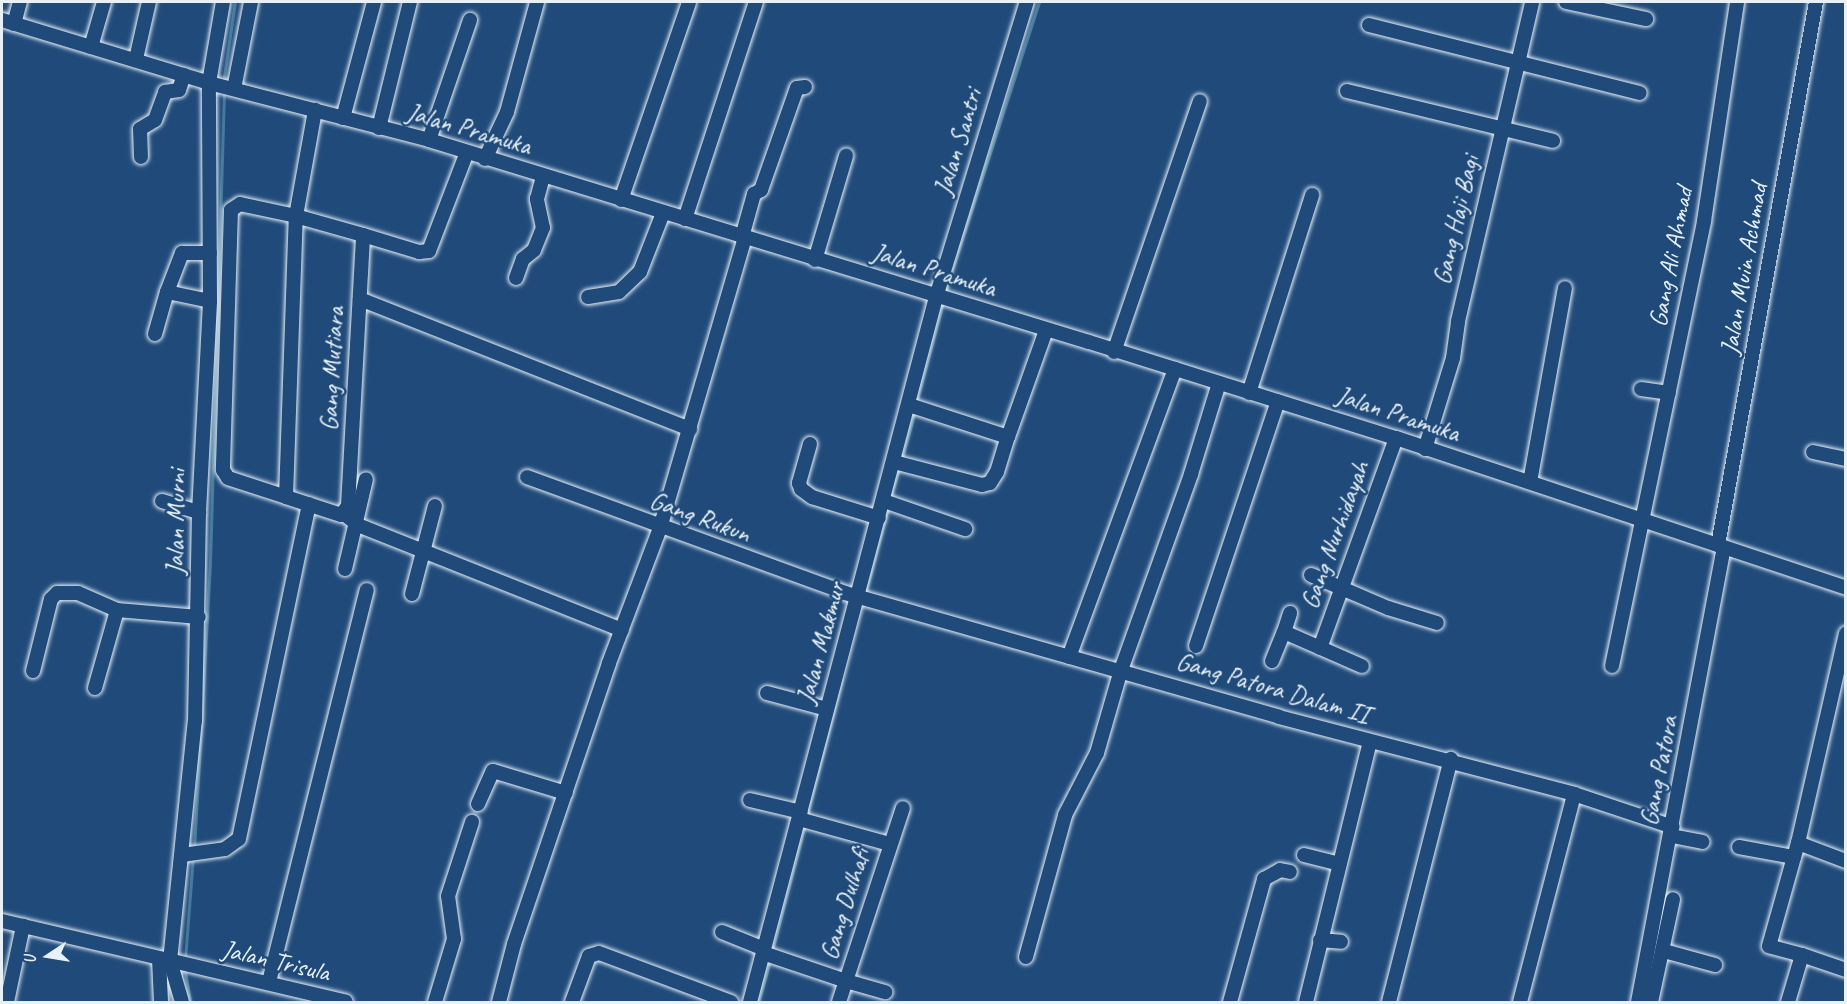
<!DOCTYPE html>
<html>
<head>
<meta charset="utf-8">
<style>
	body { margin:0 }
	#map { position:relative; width:1847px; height:1004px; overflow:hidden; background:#1f4a7a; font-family:Caveat,sans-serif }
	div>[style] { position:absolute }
	.stream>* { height:3px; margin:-1.5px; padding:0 1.5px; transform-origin:1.5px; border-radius:1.5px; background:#427a9d }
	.roads { filter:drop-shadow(0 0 2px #e8f1f8) drop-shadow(0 0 2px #e8f1f8) }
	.minor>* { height:14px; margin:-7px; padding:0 7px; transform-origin:7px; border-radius:7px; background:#1f4a7a }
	span { translate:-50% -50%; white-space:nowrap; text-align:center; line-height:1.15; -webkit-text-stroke:5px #1f4a7a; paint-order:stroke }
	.street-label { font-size:26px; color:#e8f1f8 }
	.frame { position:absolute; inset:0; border:3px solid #e8f1f8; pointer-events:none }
	.north { position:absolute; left:18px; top:926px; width:60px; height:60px; -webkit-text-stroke:4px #1f4a7a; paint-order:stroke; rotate:258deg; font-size:16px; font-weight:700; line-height:24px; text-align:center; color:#e8f1f8 }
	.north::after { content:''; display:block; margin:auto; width:21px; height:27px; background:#e8f1f8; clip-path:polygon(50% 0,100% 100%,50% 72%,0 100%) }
</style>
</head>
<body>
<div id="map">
	<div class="stream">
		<i style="left:223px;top:83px;width:82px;rotate:-81.6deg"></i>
		<i style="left:951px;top:273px;width:285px;rotate:-72deg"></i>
		<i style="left:946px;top:293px;width:14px;rotate:-82deg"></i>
		<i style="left:916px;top:403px;width:105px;rotate:-75deg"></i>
		<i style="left:902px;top:458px;width:50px;rotate:-74.8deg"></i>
		<i style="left:890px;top:499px;width:32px;rotate:-74deg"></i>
		<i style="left:865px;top:594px;width:89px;rotate:-75deg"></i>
		<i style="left:807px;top:815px;width:140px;rotate:-75.6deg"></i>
		<i style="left:194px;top:850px;width:287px;rotate:-86.8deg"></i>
		<i style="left:210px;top:563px;width:471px;rotate:-88.3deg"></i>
		<i style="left:772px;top:951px;width:131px;rotate:-75.4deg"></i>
		<i style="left:185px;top:960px;width:104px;rotate:-85.6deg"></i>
		<i style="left:185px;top:970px;width:32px;rotate:81deg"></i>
		<i style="left:758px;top:1002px;width:43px;rotate:-73.7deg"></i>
	</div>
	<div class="roads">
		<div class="minor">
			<i style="left:1566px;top:2px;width:82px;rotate:12deg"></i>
			<i style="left:2px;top:20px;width:216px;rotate:16.9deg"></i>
			<i style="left:209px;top:83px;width:227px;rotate:14.5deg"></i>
			<i style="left:429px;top:140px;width:690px;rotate:17.02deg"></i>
			<i style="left:1089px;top:342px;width:322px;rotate:17.4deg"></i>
			<i style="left:1396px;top:438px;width:474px;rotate:18.4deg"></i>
			<i style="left:14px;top:24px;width:23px;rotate:-75deg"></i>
			<i style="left:1369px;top:25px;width:279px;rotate:14.1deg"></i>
			<i style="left:91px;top:47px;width:47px;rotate:-73.9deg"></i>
			<i style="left:136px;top:59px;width:58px;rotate:-77.2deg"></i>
			<i style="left:234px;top:89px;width:89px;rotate:-78.9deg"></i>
			<i style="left:1347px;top:91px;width:212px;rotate:13.6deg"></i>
			<i style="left:343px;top:118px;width:120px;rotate:-75deg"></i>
			<i style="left:379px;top:128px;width:130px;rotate:-76.2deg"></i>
			<i style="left:429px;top:140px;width:127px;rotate:-71.1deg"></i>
			<i style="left:141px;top:157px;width:28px;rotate:-92deg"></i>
			<i style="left:140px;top:129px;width:17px;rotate:-31deg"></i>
			<i style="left:155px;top:120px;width:30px;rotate:-70deg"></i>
			<i style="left:165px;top:92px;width:14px;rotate:-8deg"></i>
			<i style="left:179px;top:90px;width:16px;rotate:-72deg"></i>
			<i style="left:485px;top:159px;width:52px;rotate:-64.9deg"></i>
			<i style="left:507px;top:112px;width:114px;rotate:-74.7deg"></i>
			<i style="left:621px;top:200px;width:209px;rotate:-71deg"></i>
			<i style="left:685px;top:219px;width:228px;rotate:-71.9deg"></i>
			<i style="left:363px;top:235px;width:59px;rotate:16.9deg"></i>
			<i style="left:419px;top:252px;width:10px;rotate:-6deg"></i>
			<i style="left:429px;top:251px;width:106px;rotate:-69deg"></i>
			<i style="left:742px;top:237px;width:45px;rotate:-74.4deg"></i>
			<i style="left:754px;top:194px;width:8px;rotate:-30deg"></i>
			<i style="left:761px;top:190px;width:108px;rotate:-70.6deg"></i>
			<i style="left:797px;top:88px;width:8px;rotate:-7deg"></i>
			<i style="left:815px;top:260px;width:109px;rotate:-73.4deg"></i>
			<i style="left:516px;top:278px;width:20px;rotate:-70deg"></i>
			<i style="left:523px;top:259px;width:14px;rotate:-39deg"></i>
			<i style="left:534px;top:250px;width:24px;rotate:-68deg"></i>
			<i style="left:543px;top:228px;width:30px;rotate:-102deg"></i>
			<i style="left:537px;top:199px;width:24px;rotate:-75deg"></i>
			<i style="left:167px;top:292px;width:42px;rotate:-69deg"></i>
			<i style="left:182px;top:253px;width:28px"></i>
			<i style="left:588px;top:297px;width:31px;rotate:-9deg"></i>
			<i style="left:619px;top:292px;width:29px;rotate:-44deg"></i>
			<i style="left:640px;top:272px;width:63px;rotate:-68.7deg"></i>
			<i style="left:360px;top:299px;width:355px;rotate:21.5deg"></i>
			<i style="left:155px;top:334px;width:44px;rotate:-74.1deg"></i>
			<i style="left:167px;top:292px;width:44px;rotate:11.8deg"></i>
			<i style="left:1114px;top:352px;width:265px;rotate:-71.1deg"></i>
			<i style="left:1641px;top:389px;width:28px;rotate:8deg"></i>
			<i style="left:1249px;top:393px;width:208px;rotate:-72.3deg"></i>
			<i style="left:909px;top:405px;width:104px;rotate:17.9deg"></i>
			<i style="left:1008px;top:437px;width:114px;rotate:-70.4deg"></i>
			<i style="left:810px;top:444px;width:41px;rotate:105.8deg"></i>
			<i style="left:799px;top:483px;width:6px;rotate:72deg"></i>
			<i style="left:801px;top:489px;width:14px;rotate:36deg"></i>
			<i style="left:812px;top:497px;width:70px;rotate:17.4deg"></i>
			<i style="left:1425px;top:449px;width:95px;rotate:-72.9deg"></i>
			<i style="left:1453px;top:358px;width:37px;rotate:-82deg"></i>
			<i style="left:1458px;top:321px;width:327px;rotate:-76.9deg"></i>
			<i style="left:1813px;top:452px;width:34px;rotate:12deg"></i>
			<i style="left:894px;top:462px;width:91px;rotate:14.6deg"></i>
			<i style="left:982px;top:485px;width:8px;rotate:-14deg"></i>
			<i style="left:990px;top:483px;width:13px;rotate:-58deg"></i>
			<i style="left:997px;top:472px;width:37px;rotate:-73deg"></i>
			<i style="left:527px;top:477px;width:338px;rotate:20deg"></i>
			<i style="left:845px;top:593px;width:451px;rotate:15.9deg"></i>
			<i style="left:1279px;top:717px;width:305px;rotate:14.6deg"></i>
			<i style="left:1574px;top:794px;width:104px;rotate:18.4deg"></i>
			<i style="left:1530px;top:482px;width:197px;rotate:-79.8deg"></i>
			<i style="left:286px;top:497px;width:58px;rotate:18.1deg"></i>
			<i style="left:341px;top:515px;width:11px;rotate:-52deg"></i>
			<i style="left:348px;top:506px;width:271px;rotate:-86.8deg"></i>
			<i style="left:363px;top:235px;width:70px;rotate:-164.2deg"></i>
			<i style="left:296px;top:216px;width:57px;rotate:-167.9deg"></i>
			<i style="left:240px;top:204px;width:11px;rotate:146deg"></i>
			<i style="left:231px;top:210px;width:260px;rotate:91.8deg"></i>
			<i style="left:223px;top:470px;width:9px;rotate:58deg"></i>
			<i style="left:228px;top:478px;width:61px;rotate:18.1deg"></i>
			<i style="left:286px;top:497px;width:281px;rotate:-88deg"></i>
			<i style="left:296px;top:216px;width:108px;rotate:-79.8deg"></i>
			<i style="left:162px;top:501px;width:39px;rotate:17deg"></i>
			<i style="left:884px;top:501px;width:86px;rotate:19.1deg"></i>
			<i style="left:344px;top:514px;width:18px;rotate:38deg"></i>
			<i style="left:358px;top:525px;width:284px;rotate:21.7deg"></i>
			<i style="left:1718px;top:545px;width:552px;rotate:-79.77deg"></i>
			<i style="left:345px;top:569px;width:92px;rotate:-76.9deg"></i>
			<i style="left:1311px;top:575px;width:84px;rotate:23.2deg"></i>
			<i style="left:1388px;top:608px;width:51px;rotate:17deg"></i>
			<i style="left:412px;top:594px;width:91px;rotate:-75.4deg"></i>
			<i style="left:1284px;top:632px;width:20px;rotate:-72deg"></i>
			<i style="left:1196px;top:646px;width:258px;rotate:-71.5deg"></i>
			<i style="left:1320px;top:648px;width:223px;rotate:-70.1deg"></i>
			<i style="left:1069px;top:657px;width:307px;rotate:-69.8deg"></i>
			<i style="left:1272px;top:661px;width:31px;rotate:-68deg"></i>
			<i style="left:1284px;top:632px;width:85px;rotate:23.6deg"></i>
			<i style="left:1612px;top:666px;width:454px;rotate:-78.3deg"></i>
			<i style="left:1704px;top:221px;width:221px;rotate:-81.4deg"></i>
			<i style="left:33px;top:671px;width:74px;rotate:-76deg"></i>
			<i style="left:51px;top:599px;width:8px;rotate:-45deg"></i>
			<i style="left:57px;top:593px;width:21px"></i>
			<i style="left:78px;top:593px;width:43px;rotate:23.6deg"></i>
			<i style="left:117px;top:610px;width:82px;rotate:4.9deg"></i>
			<i style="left:95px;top:688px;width:81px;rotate:-74.2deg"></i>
			<i style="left:767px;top:693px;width:62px;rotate:14.9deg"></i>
			<i style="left:750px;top:800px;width:52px;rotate:13.2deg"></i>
			<i style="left:478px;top:804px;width:36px;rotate:-66deg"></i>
			<i style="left:493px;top:771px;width:76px;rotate:16.8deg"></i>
			<i style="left:799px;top:819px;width:93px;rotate:15.5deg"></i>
			<i style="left:1672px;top:836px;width:31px;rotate:11deg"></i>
			<i style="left:1798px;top:843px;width:51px;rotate:20.6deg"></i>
			<i style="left:1739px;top:847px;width:56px;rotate:10.3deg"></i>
			<i style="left:182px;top:855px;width:43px;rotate:-7.9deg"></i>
			<i style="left:225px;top:849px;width:17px;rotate:-36deg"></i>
			<i style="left:239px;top:839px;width:342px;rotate:-78.2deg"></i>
			<i style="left:1304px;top:855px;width:36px;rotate:14deg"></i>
			<i style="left:2px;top:921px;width:353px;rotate:13.2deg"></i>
			<i style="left:722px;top:932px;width:45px;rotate:22deg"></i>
			<i style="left:1320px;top:940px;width:21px;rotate:5deg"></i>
			<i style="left:1664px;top:951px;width:53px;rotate:15.4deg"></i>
			<i style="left:763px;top:953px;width:88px;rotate:18.6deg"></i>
			<i style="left:846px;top:981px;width:182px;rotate:-71.8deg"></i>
			<i style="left:1802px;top:955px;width:46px;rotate:18.8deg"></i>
			<i style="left:1026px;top:957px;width:147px;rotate:-74.6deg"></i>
			<i style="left:1065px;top:815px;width:70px;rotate:-62.7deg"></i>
			<i style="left:1097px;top:753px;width:86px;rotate:-73.9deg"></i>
			<i style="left:1121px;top:670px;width:208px;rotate:-70.3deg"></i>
			<i style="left:1191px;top:474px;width:95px;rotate:-72.9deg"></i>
			<i style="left:159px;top:959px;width:43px;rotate:87.3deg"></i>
			<i style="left:269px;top:982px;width:404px;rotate:-76deg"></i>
			<i style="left:7px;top:1002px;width:78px;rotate:-78.1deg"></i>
			<i style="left:182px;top:1002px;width:43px;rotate:-106.3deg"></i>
			<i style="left:170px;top:961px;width:241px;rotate:-84.1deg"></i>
			<i style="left:195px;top:721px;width:209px;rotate:-88.9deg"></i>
			<i style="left:199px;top:512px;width:211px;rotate:-87deg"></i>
			<i style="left:210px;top:301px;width:218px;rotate:-90.3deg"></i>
			<i style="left:209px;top:83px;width:82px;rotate:-80.2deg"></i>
			<i style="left:435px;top:1002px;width:66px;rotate:-73.2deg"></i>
			<i style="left:454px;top:939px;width:43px;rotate:-97.9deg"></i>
			<i style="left:448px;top:896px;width:78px;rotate:-72deg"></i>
			<i style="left:499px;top:1002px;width:60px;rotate:-75.5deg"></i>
			<i style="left:514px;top:944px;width:297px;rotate:-71.3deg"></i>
			<i style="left:609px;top:663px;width:144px;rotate:-69.3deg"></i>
			<i style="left:660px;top:528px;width:302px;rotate:-73.7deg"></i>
			<i style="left:572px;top:1002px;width:49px;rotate:-69.7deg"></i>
			<i style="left:589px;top:956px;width:10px;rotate:-17deg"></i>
			<i style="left:599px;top:953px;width:141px;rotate:20.4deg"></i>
			<i style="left:750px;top:1002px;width:729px;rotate:-75.22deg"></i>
			<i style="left:936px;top:297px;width:309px;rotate:-72.9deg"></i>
			<i style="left:839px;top:1002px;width:22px;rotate:-72deg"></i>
			<i style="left:846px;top:981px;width:41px;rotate:15.8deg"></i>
			<i style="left:1230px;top:1002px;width:128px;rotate:-74.5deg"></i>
			<i style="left:1264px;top:879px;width:18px;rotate:-29deg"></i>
			<i style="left:1280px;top:870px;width:10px;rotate:11deg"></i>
			<i style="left:1306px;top:1002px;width:268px;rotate:-76.2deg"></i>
			<i style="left:1389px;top:1002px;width:251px;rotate:-75.7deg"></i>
			<i style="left:1520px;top:1002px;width:215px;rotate:-75.4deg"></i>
			<i style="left:1638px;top:1002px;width:463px;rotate:-79.3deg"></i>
			<i style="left:1651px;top:1002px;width:105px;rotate:-77.9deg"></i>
			<i style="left:1788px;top:1002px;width:49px;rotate:-73.4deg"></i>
			<i style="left:1802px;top:955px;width:34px;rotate:-165deg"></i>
			<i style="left:1769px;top:946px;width:107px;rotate:-74.3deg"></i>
			<i style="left:1798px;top:843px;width:215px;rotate:-77.1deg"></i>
		</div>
	</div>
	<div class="street-label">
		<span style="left:469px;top:129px;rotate:16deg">Jalan Pramuka</span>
		<span style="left:958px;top:142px;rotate:-73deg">Jalan Santri</span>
		<span style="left:1456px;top:220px;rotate:-77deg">Gang Haji Bagi</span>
		<span style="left:1671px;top:257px;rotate:-79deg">Gang Ali Ahmad</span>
		<span style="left:1744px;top:269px;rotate:-80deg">Jalan Muin Achmad</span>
		<span style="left:934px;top:270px;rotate:17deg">Jalan Pramuka</span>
		<span style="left:332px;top:369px;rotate:-87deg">Gang Mutiara</span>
		<span style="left:1398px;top:414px;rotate:18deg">Jalan Pramuka</span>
		<span style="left:700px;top:517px;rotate:20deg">Gang Rukun</span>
		<span style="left:176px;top:522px;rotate:-89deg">Jalan Murni</span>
		<span style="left:1335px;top:535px;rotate:-70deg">Gang Nurhidayah</span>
		<span style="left:821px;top:643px;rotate:-75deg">Jalan Makmur</span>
		<span style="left:1273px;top:688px;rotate:16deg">Gang Patora Dalam II</span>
		<span style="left:1659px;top:771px;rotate:-79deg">Gang Patora</span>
		<span style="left:845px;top:904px;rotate:-73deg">Gang Dulhafi</span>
		<span style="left:276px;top:961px;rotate:13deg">Jalan Trisula</span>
	</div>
	<div class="frame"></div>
	<div class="north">U</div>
</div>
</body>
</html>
